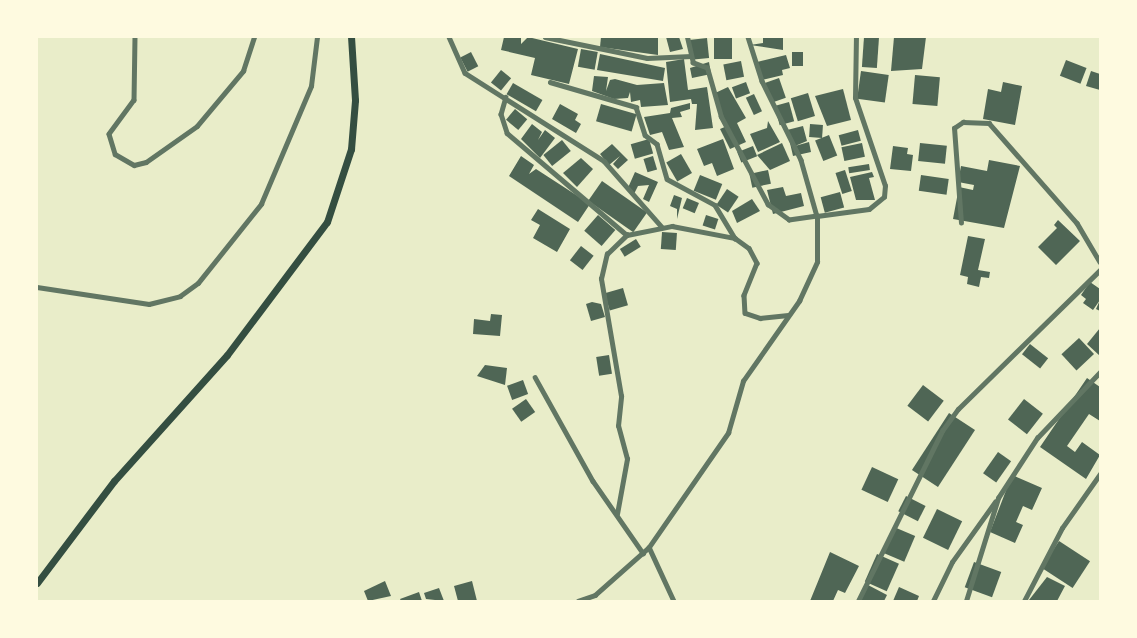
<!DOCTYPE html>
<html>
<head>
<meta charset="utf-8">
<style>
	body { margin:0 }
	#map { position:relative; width:1137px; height:638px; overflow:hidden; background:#e9edc9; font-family:"DM Sans",sans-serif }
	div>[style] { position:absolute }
	.building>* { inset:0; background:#4f6655; transform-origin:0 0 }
	.minor>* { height:4.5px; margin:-2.25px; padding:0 2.25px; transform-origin:2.25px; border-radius:2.25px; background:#617663 }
	.primary>* { height:7px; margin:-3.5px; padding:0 3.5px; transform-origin:3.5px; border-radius:3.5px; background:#344e41 }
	span { translate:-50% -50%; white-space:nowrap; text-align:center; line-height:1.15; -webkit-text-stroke:7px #fefae0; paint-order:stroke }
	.frame { position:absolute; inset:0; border:38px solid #fefae0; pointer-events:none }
</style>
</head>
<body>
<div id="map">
	<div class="building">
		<i style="clip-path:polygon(504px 37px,521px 37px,521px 44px,528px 37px,578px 49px,569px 84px,531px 75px,535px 58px,501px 50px)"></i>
		<i style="clip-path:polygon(601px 37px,658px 37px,658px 55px,600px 47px)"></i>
		<i style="clip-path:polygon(666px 37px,679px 37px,683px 49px,670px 52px)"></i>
		<i style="left:714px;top:37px;width:18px;height:22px"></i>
		<i style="clip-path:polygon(763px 37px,783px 37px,783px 50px,750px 45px,763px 43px)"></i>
		<i style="left:864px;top:37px;width:15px;height:30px;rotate:4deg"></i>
		<i style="clip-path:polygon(894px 37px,926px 37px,922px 69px,891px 71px)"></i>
		<i style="left:707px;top:38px;width:20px;height:18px;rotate:84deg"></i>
		<i style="left:581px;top:49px;width:17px;height:18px;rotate:10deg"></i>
		<i style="left:471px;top:52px;width:16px;height:12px;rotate:63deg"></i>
		<i style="left:792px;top:52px;width:11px;height:14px"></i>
		<i style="clip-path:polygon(600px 54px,665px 68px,663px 81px,597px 70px)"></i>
		<i style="clip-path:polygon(786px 55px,790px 68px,782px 70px,783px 75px,762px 80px,757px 62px)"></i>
		<i style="clip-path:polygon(684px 59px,688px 90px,707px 87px,713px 128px,695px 130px,697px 104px,692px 104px,691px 99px,670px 102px,666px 62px)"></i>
		<i style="left:1066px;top:60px;width:22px;height:17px;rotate:21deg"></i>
		<i style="left:741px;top:61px;width:16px;height:18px;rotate:79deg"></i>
		<i style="clip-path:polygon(709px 62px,711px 74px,692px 78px,690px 68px)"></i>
		<i style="left:501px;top:70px;width:13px;height:16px;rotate:39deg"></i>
		<i style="left:861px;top:71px;width:28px;height:28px;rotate:8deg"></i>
		<i style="clip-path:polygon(1091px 71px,1100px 74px,1100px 90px,1086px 86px)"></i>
		<i style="left:915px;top:75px;width:25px;height:29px;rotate:5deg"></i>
		<i style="clip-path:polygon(594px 76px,608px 77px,606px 91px,610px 80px,615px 79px,637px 85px,664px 83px,668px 105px,641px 107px,640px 100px,631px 102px,630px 92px,628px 98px,614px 99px,592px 91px)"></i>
		<i style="left:779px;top:78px;width:21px;height:15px;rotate:71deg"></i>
		<i style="left:746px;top:82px;width:12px;height:15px;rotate:70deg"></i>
		<i style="clip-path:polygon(1003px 82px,1022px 86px,1015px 125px,983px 119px,988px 89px,1001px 92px)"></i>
		<i style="left:513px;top:83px;width:34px;height:13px;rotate:30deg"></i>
		<i style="clip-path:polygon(728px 87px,746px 118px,737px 123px,746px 142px,730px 149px,720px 129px,727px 126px,713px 94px)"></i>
		<i style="clip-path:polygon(843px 89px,851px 120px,827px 126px,815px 96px)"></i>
		<i style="left:808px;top:93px;width:24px;height:18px;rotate:73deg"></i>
		<i style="left:754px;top:94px;width:19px;height:9px;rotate:65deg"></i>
		<i style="left:789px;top:102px;width:20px;height:15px;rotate:75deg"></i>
		<i style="clip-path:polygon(690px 103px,690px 109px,680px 112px,682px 117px,672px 118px,684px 147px,669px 150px,662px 132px,650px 135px,644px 117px,670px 113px,671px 108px)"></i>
		<i style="clip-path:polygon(560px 104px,578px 114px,575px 120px,581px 124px,576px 133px,552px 119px)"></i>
		<i style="left:601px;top:104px;width:37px;height:18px;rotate:16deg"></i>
		<i style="left:515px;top:109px;width:16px;height:14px;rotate:40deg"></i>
		<i style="clip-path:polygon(768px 121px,780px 142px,758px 152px,750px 134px,767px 128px)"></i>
		<i style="clip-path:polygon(532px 124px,542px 132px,538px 140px,545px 130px,555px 138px,540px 158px,521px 139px)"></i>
		<i style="left:810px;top:124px;width:13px;height:13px;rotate:4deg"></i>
		<i style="clip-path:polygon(803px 126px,807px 141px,795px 146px,809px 142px,811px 152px,793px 156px,787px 130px)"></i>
		<i style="left:858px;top:130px;width:11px;height:20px;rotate:75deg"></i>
		<i style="left:829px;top:135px;width:22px;height:15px;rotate:68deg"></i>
		<i style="left:649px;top:139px;width:15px;height:19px;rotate:74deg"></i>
		<i style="clip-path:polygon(723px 139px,734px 169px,717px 176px,712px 163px,704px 166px,697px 149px)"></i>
		<i style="left:562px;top:140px;width:14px;height:24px;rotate:51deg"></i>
		<i style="clip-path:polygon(782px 143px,790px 161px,770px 170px,757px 155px)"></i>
		<i style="left:862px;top:143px;width:14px;height:21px;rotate:78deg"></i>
		<i style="left:920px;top:143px;width:27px;height:18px;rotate:6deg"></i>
		<i style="clip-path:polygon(612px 144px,628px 160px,618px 169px,613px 164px,620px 156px,609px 165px,600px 154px)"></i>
		<i style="left:753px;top:146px;width:11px;height:17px;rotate:68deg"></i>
		<i style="clip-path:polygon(893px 146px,908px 148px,907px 154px,913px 155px,911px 171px,890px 169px)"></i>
		<i style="left:681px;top:154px;width:22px;height:17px;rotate:60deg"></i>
		<i style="clip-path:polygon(521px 156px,534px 165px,529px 174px,536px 169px,590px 204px,578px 222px,509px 176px)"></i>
		<i style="left:653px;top:156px;width:14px;height:10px;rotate:73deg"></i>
		<i style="clip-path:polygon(581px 158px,593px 169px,577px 187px,563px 173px)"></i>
		<i style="clip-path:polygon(989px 160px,1020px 166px,1004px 228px,953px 219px,959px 187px,973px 190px,974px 185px,958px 182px,961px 166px,987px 171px)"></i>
		<i style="left:869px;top:164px;width:6px;height:21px;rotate:81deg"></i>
		<i style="left:768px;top:170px;width:14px;height:19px;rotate:78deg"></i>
		<i style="left:845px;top:170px;width:22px;height:10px;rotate:72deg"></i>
		<i style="clip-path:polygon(635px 172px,658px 182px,649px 202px,643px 199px,649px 185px,638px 186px,634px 194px,627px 190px)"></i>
		<i style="clip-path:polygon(872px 172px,874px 177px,869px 178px,875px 200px,856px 200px,850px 177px)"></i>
		<i style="left:700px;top:175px;width:24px;height:17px;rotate:22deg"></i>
		<i style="left:921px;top:175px;width:28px;height:16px;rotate:8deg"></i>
		<i style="left:602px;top:181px;width:55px;height:24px;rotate:35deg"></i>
		<i style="clip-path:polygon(783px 187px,786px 196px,801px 193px,804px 206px,773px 214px,767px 190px)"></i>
		<i style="left:727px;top:189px;width:14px;height:19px;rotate:34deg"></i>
		<i style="left:840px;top:192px;width:16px;height:20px;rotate:75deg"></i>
		<i style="clip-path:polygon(674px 195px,682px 198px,677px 219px,677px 209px,670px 206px)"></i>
		<i style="left:687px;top:198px;width:13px;height:11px;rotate:23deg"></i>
		<i style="clip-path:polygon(752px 199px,760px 211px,737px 223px,732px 211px)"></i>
		<i style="clip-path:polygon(538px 209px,570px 229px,557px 252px,533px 238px,540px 225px,531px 220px)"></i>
		<i style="left:598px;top:215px;width:23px;height:21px;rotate:41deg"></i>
		<i style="left:706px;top:215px;width:13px;height:11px;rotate:18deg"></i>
		<i style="clip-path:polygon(1058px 220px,1080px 241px,1056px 265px,1038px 247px,1057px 228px,1054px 225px)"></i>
		<i style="left:662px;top:232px;width:15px;height:17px;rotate:4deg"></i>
		<i style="clip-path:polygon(968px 236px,985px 239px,978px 270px,990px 272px,989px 278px,981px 277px,979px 287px,967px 284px,968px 277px,960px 275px)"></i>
		<i style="left:636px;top:239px;width:9px;height:19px;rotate:58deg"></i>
		<i style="left:581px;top:246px;width:16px;height:18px;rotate:38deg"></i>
		<i style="clip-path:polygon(1090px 282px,1100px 289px,1100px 311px,1096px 309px,1100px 300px,1093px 310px,1083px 303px,1086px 299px,1081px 295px)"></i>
		<i style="left:623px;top:288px;width:18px;height:19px;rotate:74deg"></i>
		<i style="clip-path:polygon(592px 302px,601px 304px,605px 317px,591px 321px,586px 304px)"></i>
		<i style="clip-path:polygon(491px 314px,502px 315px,500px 336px,473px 334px,474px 319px,490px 321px)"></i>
		<i style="clip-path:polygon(1100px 328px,1100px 356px,1087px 344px)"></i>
		<i style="left:1079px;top:338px;width:22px;height:24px;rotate:47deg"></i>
		<i style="left:1030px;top:344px;width:23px;height:13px;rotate:38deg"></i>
		<i style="left:609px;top:355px;width:19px;height:13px;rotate:81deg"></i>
		<i style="clip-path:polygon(485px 365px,507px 368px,505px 385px,477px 376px)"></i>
		<i style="clip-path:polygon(1087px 378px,1100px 387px,1100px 421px,1089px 414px,1067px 446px,1075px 452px,1082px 442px,1100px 455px,1086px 479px,1040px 447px)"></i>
		<i style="left:523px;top:380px;width:15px;height:17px;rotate:70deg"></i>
		<i style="left:923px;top:385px;width:26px;height:26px;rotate:37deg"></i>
		<i style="left:526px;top:399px;width:16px;height:17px;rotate:55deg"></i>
		<i style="left:1024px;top:399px;width:24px;height:26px;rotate:38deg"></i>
		<i style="left:949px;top:413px;width:31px;height:68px;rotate:33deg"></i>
		<i style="left:998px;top:452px;width:16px;height:26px;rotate:35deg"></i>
		<i style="left:872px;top:467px;width:29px;height:25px;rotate:25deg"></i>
		<i style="clip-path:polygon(1012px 475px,1042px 488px,1032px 510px,1023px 506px,1016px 522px,1023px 525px,1015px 543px,990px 532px)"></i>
		<i style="left:906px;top:496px;width:22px;height:17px;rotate:27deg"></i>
		<i style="left:937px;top:509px;width:28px;height:32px;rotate:26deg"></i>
		<i style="left:894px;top:527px;width:23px;height:28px;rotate:23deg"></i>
		<i style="left:1059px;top:541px;width:37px;height:32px;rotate:33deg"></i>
		<i style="clip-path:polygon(830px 552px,859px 566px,845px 593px,838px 590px,833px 601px,810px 601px)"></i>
		<i style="left:877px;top:554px;width:24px;height:30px;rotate:24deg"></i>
		<i style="left:974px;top:562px;width:29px;height:27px;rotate:20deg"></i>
		<i style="clip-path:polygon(1047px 577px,1065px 586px,1057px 601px,1029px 600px)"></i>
		<i style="clip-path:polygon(385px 581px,391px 596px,368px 601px,364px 591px)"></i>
		<i style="clip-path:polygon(472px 581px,477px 601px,458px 601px,454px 586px)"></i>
		<i style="clip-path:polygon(868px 585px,887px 595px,884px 601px,860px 601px)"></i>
		<i style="clip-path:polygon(899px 587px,919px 596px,917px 601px,893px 601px)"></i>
		<i style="clip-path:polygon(439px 588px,444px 601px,426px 599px,424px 593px)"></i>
		<i style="clip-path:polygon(419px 592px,422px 601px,401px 601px,400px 599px)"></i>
	</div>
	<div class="minor">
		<i style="left:135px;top:37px;width:63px;rotate:90.9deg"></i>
		<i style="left:134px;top:100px;width:42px;rotate:126.3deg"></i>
		<i style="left:109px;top:134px;width:21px;rotate:73deg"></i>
		<i style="left:115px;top:154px;width:22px;rotate:30deg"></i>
		<i style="left:134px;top:165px;width:12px;rotate:-14deg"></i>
		<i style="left:146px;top:162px;width:62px;rotate:-35.2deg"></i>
		<i style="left:197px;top:126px;width:72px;rotate:-50.1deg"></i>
		<i style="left:243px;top:71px;width:36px;rotate:-72deg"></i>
		<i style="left:449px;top:37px;width:39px;rotate:66deg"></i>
		<i style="left:465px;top:73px;width:165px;rotate:32.3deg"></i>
		<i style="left:604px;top:161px;width:88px;rotate:48.7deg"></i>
		<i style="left:545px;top:37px;width:104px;rotate:11.6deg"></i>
		<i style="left:647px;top:58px;width:44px;rotate:-2.6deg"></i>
		<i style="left:748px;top:37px;width:46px;rotate:72.3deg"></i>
		<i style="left:762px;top:81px;width:88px;rotate:63.7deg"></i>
		<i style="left:801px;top:160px;width:58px;rotate:74.1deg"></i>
		<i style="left:817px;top:216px;width:52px;rotate:-7.7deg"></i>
		<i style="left:869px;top:209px;width:19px;rotate:-39deg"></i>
		<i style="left:884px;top:197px;width:11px;rotate:-85deg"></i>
		<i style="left:885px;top:186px;width:93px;rotate:-108.8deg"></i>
		<i style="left:855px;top:98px;width:61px;rotate:-89.1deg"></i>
		<i style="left:550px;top:82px;width:90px;rotate:16.2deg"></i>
		<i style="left:636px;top:107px;width:29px;rotate:72deg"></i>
		<i style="left:645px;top:135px;width:15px;rotate:37deg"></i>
		<i style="left:657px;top:144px;width:36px;rotate:74deg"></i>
		<i style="left:667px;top:179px;width:55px;rotate:28.4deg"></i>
		<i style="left:715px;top:205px;width:39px;rotate:59deg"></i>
		<i style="left:506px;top:97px;width:18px;rotate:106deg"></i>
		<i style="left:501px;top:114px;width:20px;rotate:72deg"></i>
		<i style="left:507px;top:133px;width:157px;rotate:40.4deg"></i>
		<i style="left:961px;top:223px;width:95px;rotate:-94.2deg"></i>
		<i style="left:954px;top:128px;width:11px;rotate:-34deg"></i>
		<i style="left:963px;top:122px;width:26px;rotate:2deg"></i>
		<i style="left:989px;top:123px;width:133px;rotate:48.7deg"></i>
		<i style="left:1077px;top:223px;width:45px;rotate:59.5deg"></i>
		<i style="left:37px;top:287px;width:113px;rotate:8.6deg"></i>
		<i style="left:149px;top:304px;width:32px;rotate:-14deg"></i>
		<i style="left:180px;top:296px;width:22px;rotate:-36deg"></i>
		<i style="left:198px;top:283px;width:101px;rotate:-51.4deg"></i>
		<i style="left:261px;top:204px;width:128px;rotate:-67deg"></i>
		<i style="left:311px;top:86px;width:49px;rotate:-83deg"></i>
		<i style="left:535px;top:377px;width:119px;rotate:60.9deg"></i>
		<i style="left:593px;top:481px;width:88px;rotate:55.2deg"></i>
		<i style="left:617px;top:514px;width:56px;rotate:-79.7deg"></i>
		<i style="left:627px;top:459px;width:34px;rotate:-105deg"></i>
		<i style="left:618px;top:426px;width:30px;rotate:-84deg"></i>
		<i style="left:621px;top:396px;width:119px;rotate:-99.7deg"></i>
		<i style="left:601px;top:279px;width:26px;rotate:-77deg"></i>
		<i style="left:607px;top:254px;width:28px;rotate:-44deg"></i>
		<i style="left:627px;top:235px;width:46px;rotate:-11.3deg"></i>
		<i style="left:672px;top:226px;width:64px;rotate:10.8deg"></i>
		<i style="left:735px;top:238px;width:17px;rotate:36deg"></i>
		<i style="left:749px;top:248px;width:17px;rotate:62deg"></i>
		<i style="left:757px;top:263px;width:35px;rotate:112deg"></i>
		<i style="left:744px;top:295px;width:18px;rotate:87deg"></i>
		<i style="left:745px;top:313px;width:16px;rotate:18deg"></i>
		<i style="left:760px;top:318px;width:28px;rotate:-6deg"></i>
		<i style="left:649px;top:547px;width:60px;rotate:65.2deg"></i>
		<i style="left:578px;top:601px;width:18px;rotate:-19deg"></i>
		<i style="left:595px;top:595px;width:72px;rotate:-41.6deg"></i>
		<i style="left:649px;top:547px;width:139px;rotate:-55.3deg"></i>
		<i style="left:728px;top:433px;width:54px;rotate:-73.9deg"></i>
		<i style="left:743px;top:381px;width:98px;rotate:-55deg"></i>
		<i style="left:799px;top:301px;width:43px;rotate:-65.2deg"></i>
		<i style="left:817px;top:262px;width:46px;rotate:-90deg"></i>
		<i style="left:817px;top:216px;width:28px;rotate:172deg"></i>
		<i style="left:789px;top:220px;width:26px;rotate:-144deg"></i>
		<i style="left:768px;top:205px;width:100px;rotate:-118.1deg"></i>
		<i style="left:721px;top:117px;width:51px;rotate:-105.9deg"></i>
		<i style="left:707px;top:68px;width:15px;rotate:-160deg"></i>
		<i style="left:693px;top:63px;width:27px;rotate:-103deg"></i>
		<i style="left:858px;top:601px;width:190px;rotate:-63.7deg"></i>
		<i style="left:942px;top:431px;width:27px;rotate:-54deg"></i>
		<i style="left:958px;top:409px;width:199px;rotate:-44.4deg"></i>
		<i style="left:933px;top:601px;width:43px;rotate:-64deg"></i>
		<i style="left:952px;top:562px;width:74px;rotate:-54.4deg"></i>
		<i style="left:966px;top:601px;width:108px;rotate:-72.7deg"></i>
		<i style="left:998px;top:498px;width:72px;rotate:-57deg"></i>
		<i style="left:1037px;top:438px;width:91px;rotate:-46.3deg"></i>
		<i style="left:1024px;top:601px;width:82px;rotate:-62.5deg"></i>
		<i style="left:1062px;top:528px;width:66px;rotate:-54.9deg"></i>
	</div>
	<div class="primary">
		<i style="left:37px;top:583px;width:128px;rotate:-53deg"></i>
		<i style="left:114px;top:481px;width:169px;rotate:-48.1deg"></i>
		<i style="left:227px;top:355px;width:166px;rotate:-53.1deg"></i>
		<i style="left:327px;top:222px;width:77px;rotate:-71.8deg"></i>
		<i style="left:351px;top:149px;width:49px;rotate:-85.3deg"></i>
		<i style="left:355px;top:100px;width:63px;rotate:-93.6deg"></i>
	</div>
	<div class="frame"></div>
</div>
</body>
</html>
